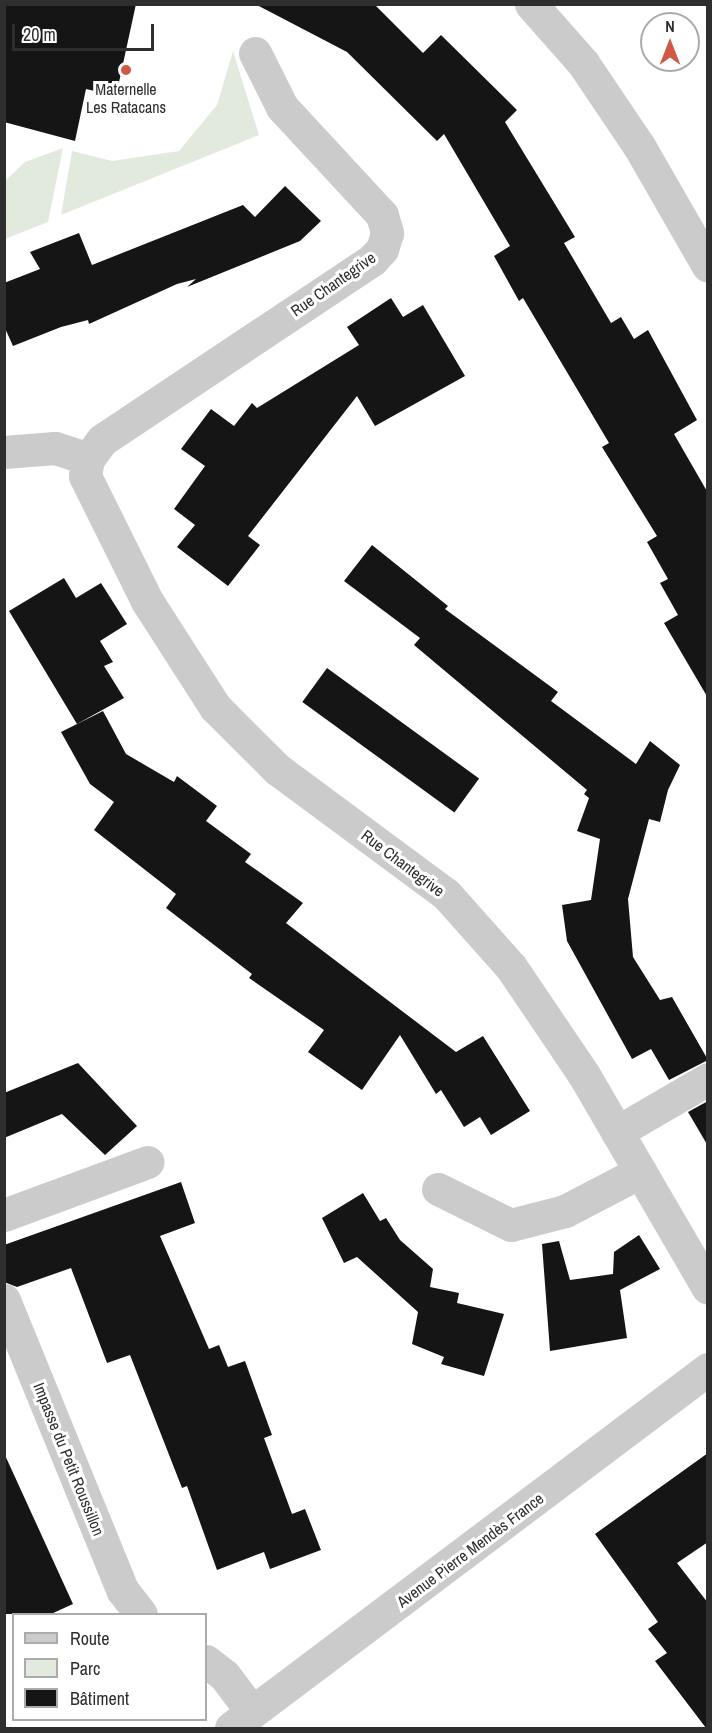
<!DOCTYPE html>
<html>
<head>
<meta charset="utf-8">
<style>
	body { margin:0 }
	#map { position:relative; width:712px; height:1733px; overflow:hidden; background:#fff; font-family:"Archivo Narrow",sans-serif }
	div>[style] { position:absolute }
	.green>* { inset:0; background:#e2eade }
	.building>* { inset:0; background:#151515; transform-origin:0 0 }
	.minor>* { height:33px; margin:-16.5px; padding:0 16.5px; transform-origin:16.5px; border-radius:16.5px; background:#cbcbcb }
	.dots>* { width:16px; height:16px; translate:-50% -50%; box-sizing:border-box; border:3px solid #fff; border-radius:50% }
	span { translate:-50% -50%; white-space:nowrap; text-align:center; line-height:1.15; -webkit-text-stroke:6px #fff; paint-order:stroke }
	.poi-label { font-size:16px; color:#2e2e2e }
	.street-label { font-size:16px; color:#2e2e2e }
	.frame { position:absolute; inset:0; border:6px solid #2e2e2e; pointer-events:none }
	.legend { position:absolute; left:12px; top:1613px; width:195px; height:108px; box-sizing:border-box; background:#fff; border:2px solid #ababab; margin:0; padding:8px 10px; list-style:none; font-size:18px; color:#2e2e2e }
	.legend li { display:flex; align-items:center; gap:12px; height:30px }
	.legend b { width:30px; border:2px solid #ababab }
	.north { position:absolute; left:640px; top:12px; width:60px; height:60px; box-sizing:border-box; background:#fff; border:2px solid #ababab; border-radius:50%; rotate:0deg; font-size:16px; font-weight:700; line-height:24px; text-align:center; color:#2e2e2e }
	.north::after { content:''; display:block; margin:auto; width:21px; height:27px; background:#d05946; clip-path:polygon(50% 0,100% 100%,50% 72%,0 100%) }
	.scale { position:absolute; left:12px; top:24px; width:142px; height:27px; box-sizing:border-box; border:3px solid #2e2e2e; border-top:0; padding-left:8px; font-size:18px; line-height:21px; white-space:nowrap; color:#2e2e2e; -webkit-text-stroke:4px #fff; paint-order:stroke }
</style>
</head>
<body>
<div id="map">
	<div class="green">
		<i style="clip-path:polygon(233px 51px,259px 135px,61px 215px,72px 151px,112px 161px,179px 151px,217px 105px)"></i>
		<i style="clip-path:polygon(63px 148px,48px 222px,5px 239px,5px 181px,25px 162px)"></i>
	</div>
	<div class="building">
		<i style="clip-path:polygon(4px 4px,136px 4px,116px 96px,86px 89px,75px 141px,4px 122px)"></i>
		<i style="clip-path:polygon(255px 4px,374px 4px,423px 53px,441px 35px,517px 110px,505px 122px,575px 237px,564px 243px,611px 323px,621px 317px,634px 339px,648px 330px,697px 420px,674px 434px,708px 493px,708px 698px,664px 623px,678px 615px,660px 583px,668px 579px,647px 542px,657px 536px,602px 447px,609px 443px,523px 298px,519px 301px,494px 256px,510px 246px,444px 134px,437px 141px,347px 52px)"></i>
		<i style="clip-path:polygon(285px 186px,321px 221px,300px 241px,187px 287px,196px 279px,177px 284px,89px 324px,88px 320px,61px 327px,13px 346px,4px 326px,4px 283px,40px 269px,30px 252px,79px 233px,92px 265px,243px 205px,255px 217px)"></i>
		<i style="clip-path:polygon(391px 298px,403px 317px,423px 305px,465px 376px,375px 426px,357px 396px,248px 536px,260px 545px,228px 586px,177px 547px,195px 525px,174px 509px,205px 466px,181px 449px,211px 409px,234px 426px,252px 403px,257px 408px,359px 345px,347px 327px)"></i>
		<i style="clip-path:polygon(372px 545px,448px 606px,445px 609px,558px 692px,551px 701px,636px 764px,650px 741px,680px 765px,668px 790px,660px 822px,649px 819px,628px 899px,633px 957px,660px 1000px,672px 997px,708px 1060px,669px 1080px,651px 1049px,632px 1059px,567px 941px,562px 905px,591px 900px,600px 839px,577px 831px,589px 798px,584px 794px,587px 790px,414px 645px,420px 638px,344px 581px)"></i>
		<i style="clip-path:polygon(64px 578px,76px 598px,101px 583px,127px 624px,100px 641px,113px 662px,104px 666px,124px 698px,77px 724px,9px 611px)"></i>
		<i style="left:327px;top:668px;width:188px;height:42px;rotate:36deg"></i>
		<i style="clip-path:polygon(103px 711px,126px 754px,174px 782px,177px 776px,217px 806px,206px 821px,251px 854px,245px 862px,303px 903px,286px 923px,456px 1052px,483px 1036px,530px 1111px,491px 1135px,480px 1117px,464px 1127px,441px 1090px,436px 1094px,400px 1035px,362px 1090px,308px 1052px,324px 1030px,249px 978px,252px 974px,166px 908px,176px 894px,94px 830px,114px 802px,90px 784px,61px 732px)"></i>
		<i style="clip-path:polygon(78px 1063px,137px 1126px,105px 1155px,62px 1114px,4px 1138px,4px 1093px)"></i>
		<i style="clip-path:polygon(708px 1101px,708px 1146px,688px 1112px)"></i>
		<i style="clip-path:polygon(181px 1182px,195px 1223px,160px 1236px,209px 1349px,219px 1345px,228px 1367px,245px 1361px,272px 1435px,264px 1438px,292px 1514px,305px 1509px,321px 1550px,270px 1569px,264px 1552px,217px 1570px,187px 1486px,182px 1488px,130px 1355px,107px 1363px,71px 1268px,17px 1287px,4px 1282px,4px 1245px)"></i>
		<i style="clip-path:polygon(363px 1193px,380px 1221px,386px 1218px,400px 1240px,433px 1269px,430px 1287px,459px 1293px,457px 1303px,504px 1314px,484px 1376px,441px 1364px,444px 1357px,412px 1344px,418px 1312px,357px 1257px,344px 1263px,322px 1218px)"></i>
		<i style="clip-path:polygon(639px 1235px,660px 1269px,620px 1290px,627px 1338px,550px 1351px,542px 1244px,559px 1241px,570px 1280px,613px 1274px,614px 1252px)"></i>
		<i style="clip-path:polygon(4px 1453px,73px 1604px,51px 1614px,4px 1614px)"></i>
		<i style="clip-path:polygon(708px 1453px,708px 1542px,677px 1563px,708px 1603px,706px 1728px,655px 1661px,667px 1653px,648px 1629px,658px 1622px,595px 1534px)"></i>
	</div>
	<div class="minor">
		<i style="left:531px;top:4px;width:79px;rotate:48.6deg"></i>
		<i style="left:583px;top:63px;width:100px;rotate:56deg"></i>
		<i style="left:639px;top:146px;width:138px;rotate:60.1deg"></i>
		<i style="left:255px;top:53px;width:60px;rotate:63.4deg"></i>
		<i style="left:282px;top:107px;width:147px;rotate:47.2deg"></i>
		<i style="left:382px;top:215px;width:19px;rotate:74deg"></i>
		<i style="left:387px;top:233px;width:17px;rotate:107deg"></i>
		<i style="left:382px;top:249px;width:15px;rotate:132deg"></i>
		<i style="left:372px;top:260px;width:324px;rotate:146.3deg"></i>
		<i style="left:102px;top:440px;width:24px;rotate:126deg"></i>
		<i style="left:88px;top:459px;width:17px;rotate:100deg"></i>
		<i style="left:85px;top:476px;width:140px;rotate:63.6deg"></i>
		<i style="left:147px;top:601px;width:126px;rotate:57.3deg"></i>
		<i style="left:215px;top:707px;width:88px;rotate:45deg"></i>
		<i style="left:277px;top:769px;width:210px;rotate:36.5deg"></i>
		<i style="left:446px;top:894px;width:98px;rotate:48.3deg"></i>
		<i style="left:511px;top:967px;width:130px;rotate:55.9deg"></i>
		<i style="left:584px;top:1075px;width:246px;rotate:59.8deg"></i>
		<i style="left:4px;top:452px;width:51px;rotate:-4.5deg"></i>
		<i style="left:55px;top:448px;width:35px;rotate:18deg"></i>
		<i style="left:617px;top:1132px;width:105px;rotate:-30.2deg"></i>
		<i style="left:438px;top:1189px;width:81px;rotate:26.3deg"></i>
		<i style="left:511px;top:1225px;width:56px;rotate:-14.5deg"></i>
		<i style="left:565px;top:1211px;width:85px;rotate:-27.5deg"></i>
		<i style="left:4px;top:1215px;width:153px;rotate:-20.3deg"></i>
		<i style="left:4px;top:1300px;width:314px;rotate:67.8deg"></i>
		<i style="left:123px;top:1591px;width:29px;rotate:52deg"></i>
		<i style="left:206px;top:1661px;width:24px;rotate:38deg"></i>
		<i style="left:225px;top:1676px;width:45px;rotate:53.1deg"></i>
		<i style="left:231px;top:1728px;width:597px;rotate:-36.97deg"></i>
	</div>
	<div class="dots">
		<i style="left:126px;top:70px;background:#d05946"></i>
	</div>
	<div class="poi-label">
		<span style="left:126px;top:98px">Maternelle<br>Les Ratacans</span>
	</div>
	<div class="street-label">
		<span style="left:333px;top:284px;rotate:-35deg">Rue Chantegrive</span>
		<span style="left:403px;top:863px;rotate:37deg">Rue Chantegrive</span>
		<span style="left:69px;top:1459px;rotate:68deg">Impasse du Petit Roussillon</span>
		<span style="left:470px;top:1550px;rotate:-37deg">Avenue Pierre Mendès France</span>
	</div>
	<div class="frame"></div>
	<ul class="legend">
	<li><b style="height:8px;background:#cbcbcb"></b>Route</li>
	<li><b style="height:16px;background:#e2eade"></b>Parc</li>
	<li><b style="height:16px;background:#151515"></b>Bâtiment</li>
	</ul>
	<div class="north">N</div>
	<div class="scale">20 m</div>
</div>
</body>
</html>
